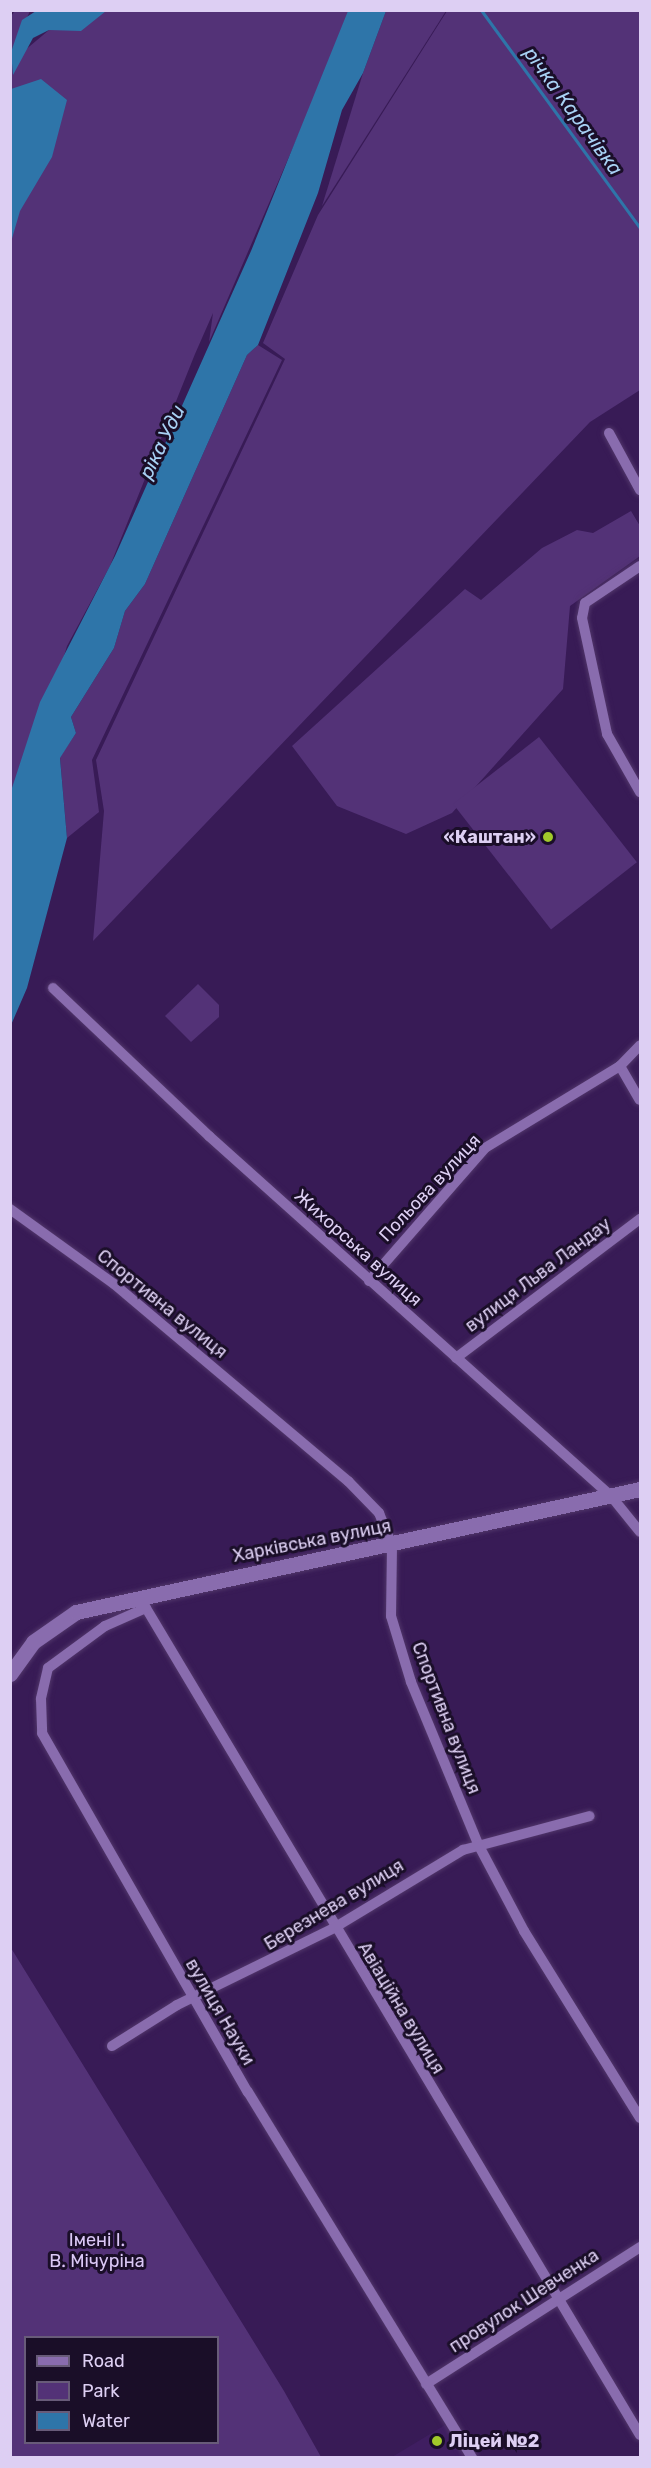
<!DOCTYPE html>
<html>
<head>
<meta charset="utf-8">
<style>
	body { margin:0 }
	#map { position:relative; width:651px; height:2468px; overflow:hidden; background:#381b56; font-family:Rubik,sans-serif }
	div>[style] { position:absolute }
	.built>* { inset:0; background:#3f1e61 }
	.green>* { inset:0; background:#533277; transform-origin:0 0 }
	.water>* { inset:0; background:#2e75a9 }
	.stream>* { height:3px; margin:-1.5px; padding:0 1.5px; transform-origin:1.5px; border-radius:1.5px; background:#2e75a9 }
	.roads { filter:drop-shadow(0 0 2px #51366a) drop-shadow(0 0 2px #51366a) }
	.minor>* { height:10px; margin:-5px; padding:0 5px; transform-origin:5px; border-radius:5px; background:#896cae }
	.secondary>* { height:15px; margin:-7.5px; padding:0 7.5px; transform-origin:7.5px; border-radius:7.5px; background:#896cae }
	.dots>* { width:16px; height:16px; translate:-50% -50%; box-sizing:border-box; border:3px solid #1a0e28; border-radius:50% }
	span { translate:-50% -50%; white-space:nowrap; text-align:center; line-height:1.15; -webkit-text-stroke:6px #1a0e28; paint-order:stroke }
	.poi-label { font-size:18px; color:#ddcff3; font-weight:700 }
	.right { translate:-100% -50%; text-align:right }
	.left { translate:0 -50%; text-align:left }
	.street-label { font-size:18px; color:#ddcff3 }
	.park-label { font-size:18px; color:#dbc8f6 }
	.water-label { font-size:20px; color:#a8d1f4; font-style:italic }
	.frame { position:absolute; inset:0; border:12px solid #ddcff3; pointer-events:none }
	.legend { position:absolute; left:24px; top:2336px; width:195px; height:108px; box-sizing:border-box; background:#1a0e28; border:2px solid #685b79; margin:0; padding:8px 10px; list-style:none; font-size:18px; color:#ddcff3 }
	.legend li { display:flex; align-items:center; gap:12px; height:30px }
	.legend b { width:30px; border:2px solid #685b79 }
</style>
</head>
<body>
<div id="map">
	<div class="built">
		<i style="clip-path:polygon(445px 2425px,465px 2457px,392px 2457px)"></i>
	</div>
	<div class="green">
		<i style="clip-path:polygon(15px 11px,30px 11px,11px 52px,11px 16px)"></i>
		<i style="clip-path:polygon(99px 11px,352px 11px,209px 342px,213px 313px,195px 354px,110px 566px,67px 646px,11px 835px,11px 62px,49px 30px)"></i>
		<i style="clip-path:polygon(386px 11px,446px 11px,322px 206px,363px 73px)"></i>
		<i style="clip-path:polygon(447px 11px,640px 11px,640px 390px,590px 422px,93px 941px,104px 811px,96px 760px,285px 359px,263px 343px,318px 215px)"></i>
		<i style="clip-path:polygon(258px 345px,282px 360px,92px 760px,99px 812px,67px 838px,60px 757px,76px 733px,71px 717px,114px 648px,125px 611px,145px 584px,247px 355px)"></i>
		<i style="clip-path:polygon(631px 511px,640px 526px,640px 556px,570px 606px,563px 689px,452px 813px,406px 834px,337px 806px,292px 746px,465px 589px,481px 600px,542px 548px,577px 530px,593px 533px)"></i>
		<i style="left:539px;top:737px;width:159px;height:109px;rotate:52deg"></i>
		<i style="clip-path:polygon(198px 984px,219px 1005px,219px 1017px,191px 1042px,165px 1016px)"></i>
		<i style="clip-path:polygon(evenodd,11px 1948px,284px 2391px,321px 2457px,11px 2457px,11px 1948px,26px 2338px,218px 2338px,218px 2442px,26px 2442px,26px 2338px)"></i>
	</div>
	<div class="water">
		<i style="clip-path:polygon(36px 11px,36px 10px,106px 11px,81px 31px,49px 30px,33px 38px,13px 75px,11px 52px,22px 20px)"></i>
		<i style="clip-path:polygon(348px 11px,386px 11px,363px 73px,342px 110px,318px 193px,258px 345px,247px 355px,145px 584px,125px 611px,114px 648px,71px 717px,76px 733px,60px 758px,67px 838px,27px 988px,11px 1025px,11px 791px,40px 702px,115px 556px,251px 251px)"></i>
		<i style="clip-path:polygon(41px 79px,67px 100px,52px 157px,20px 211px,11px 242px,11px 89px)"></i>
	</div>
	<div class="stream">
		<i style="left:481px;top:10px;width:270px;rotate:53.9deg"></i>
	</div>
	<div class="roads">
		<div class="minor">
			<i style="left:609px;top:433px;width:65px;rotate:61.5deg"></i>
			<i style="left:640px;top:566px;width:66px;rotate:146.1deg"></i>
			<i style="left:585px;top:603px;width:15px;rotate:101deg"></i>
			<i style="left:582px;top:618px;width:119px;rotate:77.8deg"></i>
			<i style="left:607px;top:734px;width:67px;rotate:60.4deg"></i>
			<i style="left:53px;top:988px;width:215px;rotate:43.5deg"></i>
			<i style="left:209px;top:1136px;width:540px;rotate:41.85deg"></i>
			<i style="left:611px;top:1496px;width:46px;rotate:51.1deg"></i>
			<i style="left:620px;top:1066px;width:39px;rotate:60deg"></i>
			<i style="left:10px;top:1209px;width:128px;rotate:35.8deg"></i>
			<i style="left:114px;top:1284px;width:306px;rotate:40.1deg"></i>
			<i style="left:348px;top:1481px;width:45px;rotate:45.9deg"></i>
			<i style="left:379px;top:1513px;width:35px;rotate:68deg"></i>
			<i style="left:392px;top:1546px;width:70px;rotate:90.8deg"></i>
			<i style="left:391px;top:1616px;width:69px;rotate:73.1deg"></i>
			<i style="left:411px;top:1682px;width:175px;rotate:67.5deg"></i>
			<i style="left:478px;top:1844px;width:98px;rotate:62.1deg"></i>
			<i style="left:524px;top:1931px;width:220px;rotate:58.2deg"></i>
			<i style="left:369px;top:1281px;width:176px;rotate:-48.9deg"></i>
			<i style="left:485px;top:1148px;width:158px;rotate:-31.3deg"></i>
			<i style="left:620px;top:1066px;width:29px;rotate:-46deg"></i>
			<i style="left:456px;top:1358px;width:231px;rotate:-37.1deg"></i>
			<i style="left:143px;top:1603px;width:969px;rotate:59.15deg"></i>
			<i style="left:146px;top:1608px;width:45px;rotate:156.3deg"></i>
			<i style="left:105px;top:1626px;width:71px;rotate:143.6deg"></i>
			<i style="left:48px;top:1668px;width:32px;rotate:103deg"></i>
			<i style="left:41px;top:1699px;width:34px;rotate:88deg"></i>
			<i style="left:42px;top:1733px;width:414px;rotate:60.2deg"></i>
			<i style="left:248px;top:2092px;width:429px;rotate:58.5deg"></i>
			<i style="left:112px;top:2046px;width:77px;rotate:-32.2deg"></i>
			<i style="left:177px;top:2005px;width:175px;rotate:-26.1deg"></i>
			<i style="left:334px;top:1928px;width:151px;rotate:-31.2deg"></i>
			<i style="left:463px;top:1850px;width:131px;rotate:-15deg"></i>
			<i style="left:426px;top:2384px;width:254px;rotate:-32.6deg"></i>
		</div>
		<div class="secondary">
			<i style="left:10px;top:1674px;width:39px;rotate:-54deg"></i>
			<i style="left:33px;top:1642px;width:52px;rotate:-34.9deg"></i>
			<i style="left:76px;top:1612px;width:577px;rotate:-12.3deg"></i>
		</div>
	</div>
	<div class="dots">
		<i style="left:548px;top:837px;background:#a1c92a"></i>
		<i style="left:437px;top:2441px;background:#a1c92a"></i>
	</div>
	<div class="poi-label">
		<span class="right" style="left:536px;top:837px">«Каштан»</span>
		<span class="left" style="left:449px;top:2441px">Ліцей №2</span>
	</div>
	<div class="street-label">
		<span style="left:430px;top:1188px;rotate:-47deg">Польова вулиця</span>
		<span style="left:358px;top:1248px;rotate:42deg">Жихорська вулиця</span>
		<span style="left:538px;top:1275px;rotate:-37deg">вулиця Льва Ландау</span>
		<span style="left:162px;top:1304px;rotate:39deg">Спортивна вулиця</span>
		<span style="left:312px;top:1541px;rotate:-11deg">Харківська вулиця</span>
		<span style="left:446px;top:1718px;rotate:69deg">Спортивна вулиця</span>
		<span style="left:334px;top:1905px;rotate:-31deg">Березнева вулиця</span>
		<span style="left:401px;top:2008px;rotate:59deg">Авіаційна вулиця</span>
		<span style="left:220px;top:2012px;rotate:60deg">вулиця Науки</span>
		<span style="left:524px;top:2301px;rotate:-33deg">провулок Шевченка</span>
	</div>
	<div class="park-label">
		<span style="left:97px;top:2251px">Імені І.<br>В. Мічуріна</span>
	</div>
	<div class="water-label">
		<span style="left:573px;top:111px;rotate:54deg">річка Карачівка</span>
		<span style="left:162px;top:442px;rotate:-64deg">ріка Уди</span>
	</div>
	<div class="frame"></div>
	<ul class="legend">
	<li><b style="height:8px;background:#896cae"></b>Road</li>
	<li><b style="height:16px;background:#533277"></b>Park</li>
	<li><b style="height:16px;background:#2e75a9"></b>Water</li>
	</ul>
</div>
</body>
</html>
